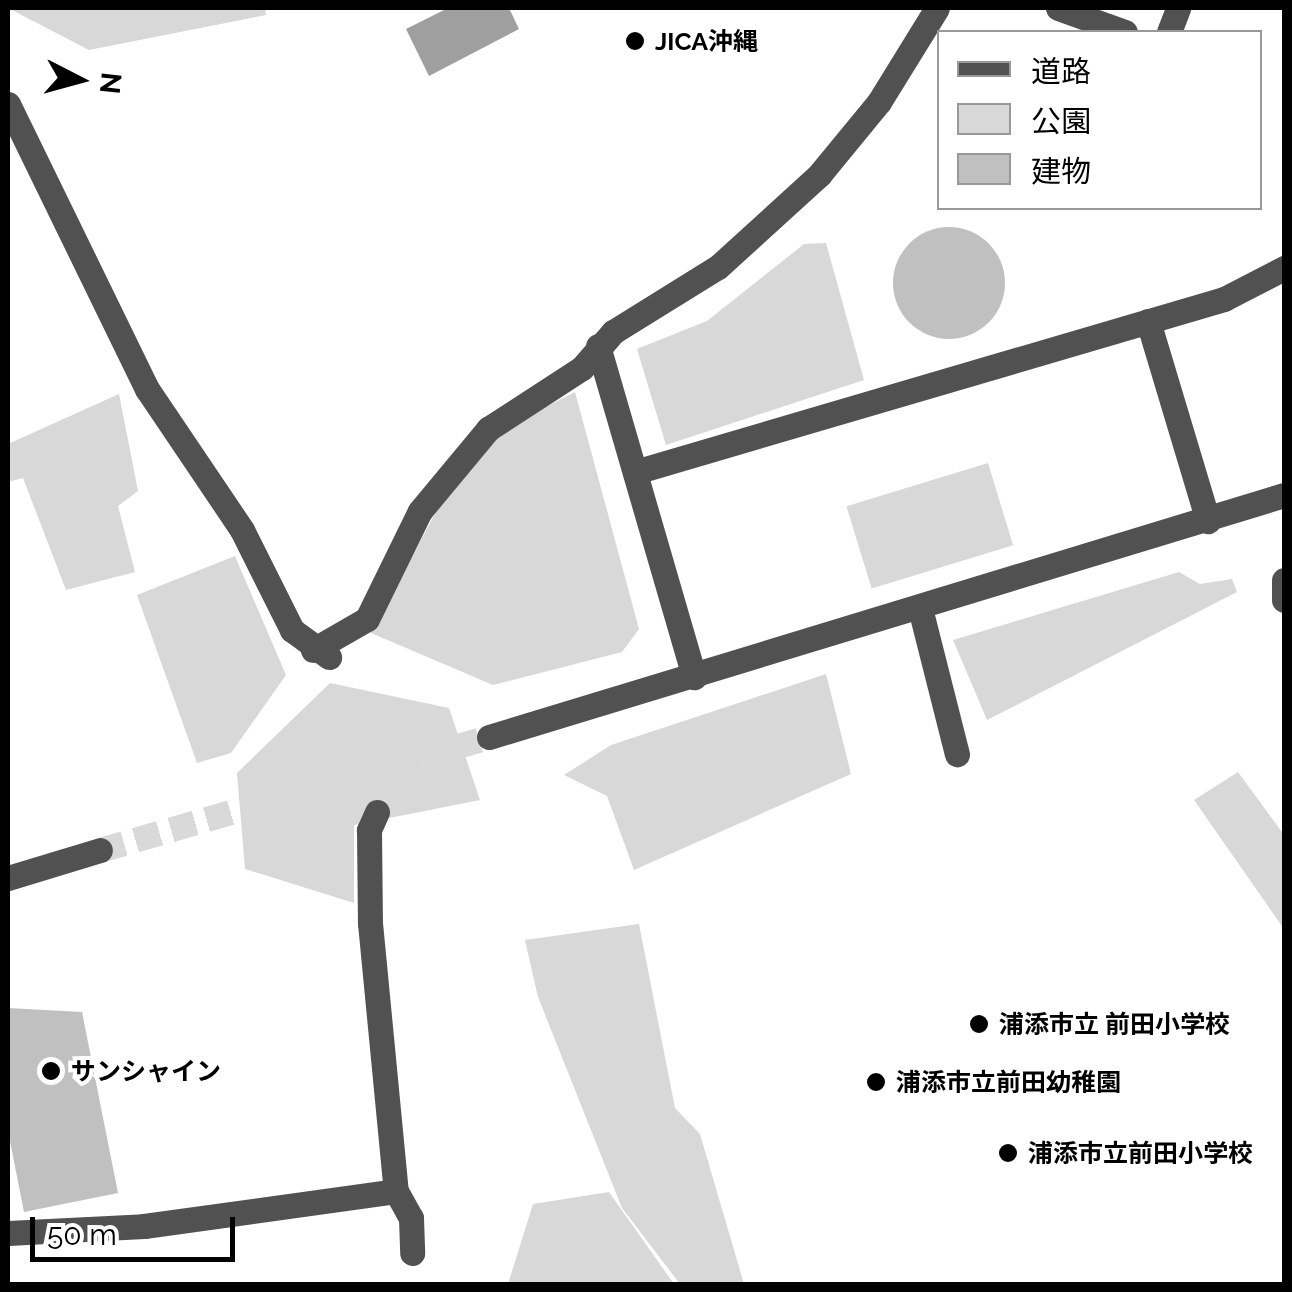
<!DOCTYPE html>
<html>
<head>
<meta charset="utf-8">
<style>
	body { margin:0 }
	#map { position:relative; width:1292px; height:1292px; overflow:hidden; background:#fff; font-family:Raleway,"Noto Sans JP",sans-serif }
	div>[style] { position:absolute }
	.green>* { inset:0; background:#d8d8d8; transform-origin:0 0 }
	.water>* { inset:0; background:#9f9f9f }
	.building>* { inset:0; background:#c0c0c0 }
	.round { border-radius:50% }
	.minor-tunnel>* { height:25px; margin-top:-12.5px; transform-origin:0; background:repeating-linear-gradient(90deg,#d9d9d9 0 25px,transparent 0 37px) }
	.minor>* { height:25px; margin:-12.5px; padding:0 12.5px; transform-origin:12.5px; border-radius:12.5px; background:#515151 }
	.dots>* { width:28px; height:28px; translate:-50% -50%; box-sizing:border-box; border:5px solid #fff; border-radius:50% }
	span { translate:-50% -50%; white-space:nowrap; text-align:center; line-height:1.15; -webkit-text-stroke:8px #fff; paint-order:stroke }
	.poi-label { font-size:25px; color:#000; font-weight:700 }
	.left { translate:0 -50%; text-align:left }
	.frame { position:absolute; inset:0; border:10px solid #000; pointer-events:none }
	.legend { position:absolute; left:937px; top:30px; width:325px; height:180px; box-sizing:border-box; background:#fff; border:2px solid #999; margin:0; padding:12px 18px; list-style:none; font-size:30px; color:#000 }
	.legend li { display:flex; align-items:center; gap:20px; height:50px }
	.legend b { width:50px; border:2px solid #999 }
	.north { position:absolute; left:30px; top:30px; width:100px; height:100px; -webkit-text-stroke:8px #fff; paint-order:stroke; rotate:96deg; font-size:28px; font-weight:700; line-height:40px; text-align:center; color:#000 }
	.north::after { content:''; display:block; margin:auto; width:35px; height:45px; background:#000; clip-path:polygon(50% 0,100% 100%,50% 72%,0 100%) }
	.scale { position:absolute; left:30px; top:1217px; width:205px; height:45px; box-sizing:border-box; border:5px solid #000; border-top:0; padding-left:12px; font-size:30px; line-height:35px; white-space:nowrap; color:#000; -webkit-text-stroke:8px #fff; paint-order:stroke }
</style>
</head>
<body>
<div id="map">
	<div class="green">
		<i style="clip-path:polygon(8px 8px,265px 8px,266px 15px,89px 50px)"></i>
		<i style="clip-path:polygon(826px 243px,864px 380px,666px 445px,637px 349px,707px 321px,804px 244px)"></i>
		<i style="clip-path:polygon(575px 392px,639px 629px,622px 652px,493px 685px,371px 633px,453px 480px,512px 424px)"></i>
		<i style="clip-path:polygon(119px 394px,138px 491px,118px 506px,135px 572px,66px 590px,23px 478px,8px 482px,8px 444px)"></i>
		<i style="left:988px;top:463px;width:86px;height:148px;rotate:73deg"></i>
		<i style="clip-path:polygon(235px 556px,286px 675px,231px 753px,197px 763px,137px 595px)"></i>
		<i style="clip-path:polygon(1179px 572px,1200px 584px,1232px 579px,1237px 592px,987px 720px,953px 640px)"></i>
		<i style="clip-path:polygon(826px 674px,851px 774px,634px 870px,607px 796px,564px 775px,611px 745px)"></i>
		<i style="clip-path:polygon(330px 683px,449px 708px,480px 800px,354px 825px,354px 903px,245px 869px,237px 773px)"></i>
		<i style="clip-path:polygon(1238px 772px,1284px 835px,1284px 929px,1194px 800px)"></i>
		<i style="clip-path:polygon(639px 924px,675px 1108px,700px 1134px,744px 1284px,680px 1284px,622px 1208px,538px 997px,525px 940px)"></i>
		<i style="clip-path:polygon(609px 1192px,674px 1284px,508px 1284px,533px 1204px)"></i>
	</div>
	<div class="water">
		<i style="clip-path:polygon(448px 8px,509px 8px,519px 29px,429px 76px,406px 29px)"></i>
	</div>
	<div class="building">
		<i class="round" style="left:893px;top:227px;width:112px;height:112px"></i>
		<i style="clip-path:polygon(8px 1008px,82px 1012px,118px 1193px,24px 1212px,8px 1131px)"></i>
	</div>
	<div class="minor-tunnel">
		<i style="left:100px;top:850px;width:405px;rotate:-16.2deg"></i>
	</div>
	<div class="minor">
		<i style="left:1058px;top:8px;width:71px;rotate:19.7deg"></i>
		<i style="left:1169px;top:32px;width:26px;rotate:-69deg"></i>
		<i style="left:8px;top:104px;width:317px;rotate:64deg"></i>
		<i style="left:147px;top:389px;width:170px;rotate:56deg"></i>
		<i style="left:242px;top:530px;width:112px;rotate:63.4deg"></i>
		<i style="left:292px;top:630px;width:46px;rotate:36.1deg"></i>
		<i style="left:1148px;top:321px;width:209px;rotate:73.3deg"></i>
		<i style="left:598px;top:346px;width:345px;rotate:73.8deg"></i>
		<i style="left:635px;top:472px;width:614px;rotate:-16.37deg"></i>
		<i style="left:1224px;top:299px;width:68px;rotate:-27.3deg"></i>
		<i style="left:1284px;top:580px;width:20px;rotate:90deg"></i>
		<i style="left:920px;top:608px;width:151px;rotate:75.8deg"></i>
		<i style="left:313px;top:650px;width:62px;rotate:-29.9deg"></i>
		<i style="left:367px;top:619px;width:120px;rotate:-63.9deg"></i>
		<i style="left:420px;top:511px;width:107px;rotate:-50.3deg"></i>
		<i style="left:488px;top:429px;width:112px;rotate:-33deg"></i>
		<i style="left:582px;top:368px;width:48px;rotate:-49.3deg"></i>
		<i style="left:613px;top:332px;width:123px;rotate:-31.8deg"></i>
		<i style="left:718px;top:267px;width:137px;rotate:-42.3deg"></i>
		<i style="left:819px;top:175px;width:94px;rotate:-50.6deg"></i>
		<i style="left:879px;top:102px;width:110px;rotate:-58.3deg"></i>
		<i style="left:489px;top:737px;width:831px;rotate:-16.93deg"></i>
		<i style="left:377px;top:812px;width:20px;rotate:114deg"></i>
		<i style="left:369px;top:830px;width:93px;rotate:89.4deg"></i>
		<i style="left:370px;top:923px;width:269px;rotate:84.5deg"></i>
		<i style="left:396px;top:1191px;width:31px;rotate:61deg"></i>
		<i style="left:411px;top:1218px;width:35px;rotate:88deg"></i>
		<i style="left:8px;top:878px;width:96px;rotate:-16.9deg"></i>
		<i style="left:8px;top:1233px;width:136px;rotate:-2.9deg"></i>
		<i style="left:144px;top:1226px;width:254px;rotate:-7.9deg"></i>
	</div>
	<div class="dots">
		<i style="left:635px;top:41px;background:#000"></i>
		<i style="left:979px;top:1024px;background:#000"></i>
		<i style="left:51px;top:1071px;background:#000"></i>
		<i style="left:876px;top:1082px;background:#000"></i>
		<i style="left:1008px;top:1153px;background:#000"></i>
	</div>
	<div class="poi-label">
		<span class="left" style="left:655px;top:41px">JICA沖縄</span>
		<span class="left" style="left:999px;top:1024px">浦添市立 前田小学校</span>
		<span class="left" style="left:71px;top:1071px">サンシャイン</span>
		<span class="left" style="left:896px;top:1082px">浦添市立前田幼稚園</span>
		<span class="left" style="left:1028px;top:1153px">浦添市立前田小学校</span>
	</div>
	<div class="frame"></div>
	<ul class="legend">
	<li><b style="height:12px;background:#515151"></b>道路</li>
	<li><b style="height:28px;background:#d8d8d8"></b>公園</li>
	<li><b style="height:28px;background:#c0c0c0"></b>建物</li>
	</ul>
	<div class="north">N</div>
	<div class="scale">50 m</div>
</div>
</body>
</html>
